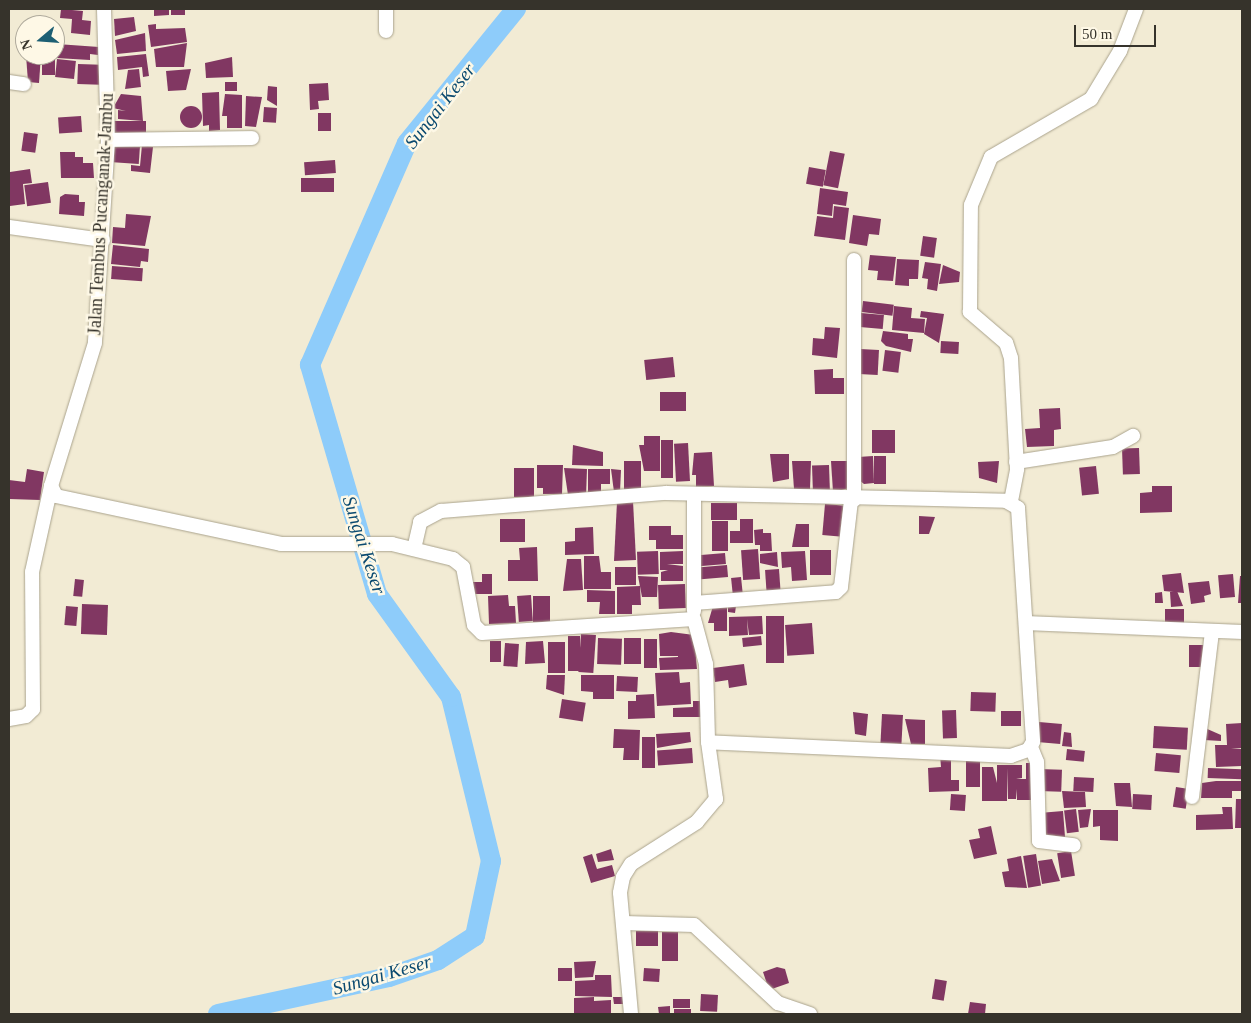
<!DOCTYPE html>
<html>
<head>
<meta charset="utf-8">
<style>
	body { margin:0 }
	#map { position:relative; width:1251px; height:1023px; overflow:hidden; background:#f2ebd4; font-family:"Times New Roman",serif }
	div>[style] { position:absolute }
	.river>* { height:20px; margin:-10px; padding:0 10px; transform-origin:10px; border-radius:10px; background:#8eccfa }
	.building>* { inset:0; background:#813762; transform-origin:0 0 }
	.round { border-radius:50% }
	.roads { filter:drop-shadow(0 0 1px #aaa38d) drop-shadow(0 0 1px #aaa38d) }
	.minor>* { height:14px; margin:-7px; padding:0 7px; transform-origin:7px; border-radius:7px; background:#fff }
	span { translate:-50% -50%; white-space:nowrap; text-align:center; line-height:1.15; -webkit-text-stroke:5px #fef8e6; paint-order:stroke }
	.street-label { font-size:18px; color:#36332b }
	.water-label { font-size:19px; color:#0b4a70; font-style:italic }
	.frame { position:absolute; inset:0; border:10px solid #36332b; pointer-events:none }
	.north { position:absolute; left:15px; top:15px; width:50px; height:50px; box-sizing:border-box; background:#fef8e6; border:1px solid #aea99b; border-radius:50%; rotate:252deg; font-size:14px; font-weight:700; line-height:20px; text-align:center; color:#36332b }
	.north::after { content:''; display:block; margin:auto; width:18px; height:22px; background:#1d5f73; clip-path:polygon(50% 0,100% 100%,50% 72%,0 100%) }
	.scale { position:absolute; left:1074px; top:25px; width:82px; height:22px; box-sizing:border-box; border:2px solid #36332b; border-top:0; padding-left:6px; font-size:15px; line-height:18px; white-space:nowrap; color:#36332b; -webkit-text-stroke:4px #fef8e6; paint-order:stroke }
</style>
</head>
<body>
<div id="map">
	<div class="river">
		<i style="left:218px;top:1014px;width:175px;rotate:-12.2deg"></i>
		<i style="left:389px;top:977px;width:52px;rotate:-19.1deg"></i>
		<i style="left:438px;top:960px;width:44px;rotate:-33deg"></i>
		<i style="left:475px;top:936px;width:77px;rotate:-78deg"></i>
		<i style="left:491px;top:861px;width:169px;rotate:-103.7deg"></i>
		<i style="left:451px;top:697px;width:127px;rotate:-125.7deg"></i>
		<i style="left:377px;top:594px;width:239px;rotate:-106.3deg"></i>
		<i style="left:310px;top:365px;width:242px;rotate:-66.4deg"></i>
		<i style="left:407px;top:143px;width:173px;rotate:-50.9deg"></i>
	</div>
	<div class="building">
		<i style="clip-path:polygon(61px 9px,83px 11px,82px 20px,91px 21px,90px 35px,71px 33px,72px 19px,60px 18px)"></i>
		<i style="clip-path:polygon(154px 9px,169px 9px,169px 15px,154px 16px)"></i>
		<i style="left:171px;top:9px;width:14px;height:6px"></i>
		<i style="clip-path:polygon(134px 17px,136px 31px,115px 36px,114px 19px)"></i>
		<i style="clip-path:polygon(156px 24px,156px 29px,185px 28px,187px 42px,151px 47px,148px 25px)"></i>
		<i style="clip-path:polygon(145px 33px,146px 51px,117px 54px,115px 40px)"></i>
		<i style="clip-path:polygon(187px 43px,184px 67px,156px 67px,154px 49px)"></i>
		<i style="clip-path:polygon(57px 44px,99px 47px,98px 55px,90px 54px,90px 60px,56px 58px)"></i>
		<i style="clip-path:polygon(146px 54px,149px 76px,143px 77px,142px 67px,118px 70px,117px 57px)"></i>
		<i style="clip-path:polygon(26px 55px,41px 55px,39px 83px,28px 82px)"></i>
		<i style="left:42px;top:55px;width:13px;height:20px"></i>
		<i style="clip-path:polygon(232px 57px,233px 77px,206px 78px,205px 63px)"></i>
		<i style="left:57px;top:59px;width:19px;height:18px;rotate:6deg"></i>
		<i style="left:78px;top:64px;width:23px;height:20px;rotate:2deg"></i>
		<i style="clip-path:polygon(139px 69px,141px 87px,125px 89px,128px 70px)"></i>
		<i style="clip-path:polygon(191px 69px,186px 90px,168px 91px,166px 71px)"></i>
		<i style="left:225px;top:82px;width:12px;height:9px"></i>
		<i style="clip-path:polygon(328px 83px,329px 100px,318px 101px,319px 109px,310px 110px,309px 84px)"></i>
		<i style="clip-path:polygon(268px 86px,277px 87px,277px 106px,267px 100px)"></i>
		<i style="clip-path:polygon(219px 92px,220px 130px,209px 131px,209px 125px,203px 126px,202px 93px)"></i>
		<i style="clip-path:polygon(121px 94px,141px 96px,143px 121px,118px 119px,118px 110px,126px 111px,113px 108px)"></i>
		<i style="clip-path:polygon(225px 94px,242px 95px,242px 128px,227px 128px,227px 116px,222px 116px)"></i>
		<i style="clip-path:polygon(246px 96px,262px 97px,256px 127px,245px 126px)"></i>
		<i class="round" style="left:180px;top:106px;width:22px;height:22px"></i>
		<i style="left:264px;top:107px;width:13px;height:15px;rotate:4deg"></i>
		<i style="left:318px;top:113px;width:13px;height:18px"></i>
		<i style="left:81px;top:116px;width:16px;height:23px;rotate:86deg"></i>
		<i style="left:114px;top:121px;width:32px;height:16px"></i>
		<i style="left:24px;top:132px;width:14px;height:19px;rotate:8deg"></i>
		<i style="left:111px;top:145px;width:29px;height:17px;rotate:4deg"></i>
		<i style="clip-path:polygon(142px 145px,153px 147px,150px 173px,131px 171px,131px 165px,140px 166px)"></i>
		<i style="left:830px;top:151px;width:15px;height:35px;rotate:11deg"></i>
		<i style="clip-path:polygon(60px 152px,75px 152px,75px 157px,83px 157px,83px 163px,93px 163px,94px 178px,61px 178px)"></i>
		<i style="left:335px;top:160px;width:13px;height:31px;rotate:86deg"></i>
		<i style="left:809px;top:167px;width:17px;height:17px;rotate:10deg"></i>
		<i style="clip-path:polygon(30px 169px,32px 183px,23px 184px,25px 204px,10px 206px,10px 172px)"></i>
		<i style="left:334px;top:178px;width:14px;height:33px;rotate:90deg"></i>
		<i style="left:48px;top:182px;width:21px;height:24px;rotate:82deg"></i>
		<i style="clip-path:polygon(820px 188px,848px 192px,846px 206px,833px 204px,832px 216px,817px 214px)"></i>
		<i style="clip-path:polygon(65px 194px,79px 195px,79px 202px,85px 202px,84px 216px,59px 214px,60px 197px)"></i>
		<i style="clip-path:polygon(834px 206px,849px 208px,845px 240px,814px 236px,817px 216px,833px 218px)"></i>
		<i style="clip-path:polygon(126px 214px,151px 216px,145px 246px,112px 243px,113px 227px,125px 228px)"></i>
		<i style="clip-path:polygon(853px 215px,881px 219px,879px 235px,869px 234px,867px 246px,849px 243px)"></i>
		<i style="left:923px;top:236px;width:14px;height:20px;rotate:8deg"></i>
		<i style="clip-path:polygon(113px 245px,149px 249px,148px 262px,141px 261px,140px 267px,111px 264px)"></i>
		<i style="clip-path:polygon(870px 255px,896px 257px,893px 281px,877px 280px,878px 271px,868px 270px)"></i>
		<i style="clip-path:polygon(897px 259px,919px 260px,918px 279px,909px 279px,909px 286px,895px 285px)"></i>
		<i style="clip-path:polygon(925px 262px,941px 264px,937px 291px,927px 289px,928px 279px,922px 278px)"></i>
		<i style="clip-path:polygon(943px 265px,960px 272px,959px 282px,939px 284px)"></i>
		<i style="left:112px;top:266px;width:31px;height:13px;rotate:4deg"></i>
		<i style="left:863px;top:301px;width:31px;height:11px;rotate:7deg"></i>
		<i style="clip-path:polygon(894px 306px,912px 308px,911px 318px,925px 319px,924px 333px,892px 330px)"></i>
		<i style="clip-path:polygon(921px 311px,944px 314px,939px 343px,924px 334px,927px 318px,920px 317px)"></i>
		<i style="left:861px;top:313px;width:23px;height:14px;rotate:5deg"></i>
		<i style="clip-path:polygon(825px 327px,840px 328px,837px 358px,812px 355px,813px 338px,824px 339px)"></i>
		<i style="clip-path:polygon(883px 331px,908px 334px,908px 339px,913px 339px,911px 352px,886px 346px,881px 341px)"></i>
		<i style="left:941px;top:341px;width:18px;height:12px;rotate:3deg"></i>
		<i style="left:860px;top:349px;width:19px;height:25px;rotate:3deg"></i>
		<i style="left:885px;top:350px;width:16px;height:21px;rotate:7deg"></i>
		<i style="left:673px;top:357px;width:20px;height:29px;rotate:84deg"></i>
		<i style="clip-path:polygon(833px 369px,833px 378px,844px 378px,844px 394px,815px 394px,814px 370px)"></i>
		<i style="left:686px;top:392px;width:19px;height:26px;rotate:90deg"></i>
		<i style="clip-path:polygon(1060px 408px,1061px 429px,1054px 430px,1054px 446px,1027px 447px,1025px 429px,1040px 428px,1039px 409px)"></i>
		<i style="left:872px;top:430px;width:23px;height:23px"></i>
		<i style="clip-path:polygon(644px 436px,660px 436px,660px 471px,644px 471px,639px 445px,644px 445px)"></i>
		<i style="left:673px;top:440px;width:38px;height:12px;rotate:90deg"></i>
		<i style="left:688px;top:443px;width:38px;height:14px;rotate:87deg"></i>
		<i style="clip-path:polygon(573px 445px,603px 452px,603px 466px,572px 465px)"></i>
		<i style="left:1139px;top:448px;width:26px;height:17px;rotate:88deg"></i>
		<i style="clip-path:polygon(712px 452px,714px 486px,696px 487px,696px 475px,692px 475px,694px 453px)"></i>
		<i style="clip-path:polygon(770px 454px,789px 454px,789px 479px,773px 482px)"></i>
		<i style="clip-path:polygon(873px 456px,874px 483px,864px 484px,859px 480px,858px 457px)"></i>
		<i style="left:874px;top:456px;width:12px;height:28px"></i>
		<i style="left:624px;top:461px;width:17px;height:32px"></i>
		<i style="clip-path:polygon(792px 461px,811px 461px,810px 489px,794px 489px)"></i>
		<i style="clip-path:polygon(831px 461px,850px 461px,850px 488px,833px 492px)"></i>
		<i style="clip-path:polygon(999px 461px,997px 483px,979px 478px,978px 462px)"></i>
		<i style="clip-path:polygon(537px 465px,563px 465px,562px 494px,543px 494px,543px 488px,537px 488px)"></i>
		<i style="left:829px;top:465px;width:30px;height:17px;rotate:88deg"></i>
		<i style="left:1096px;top:466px;width:28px;height:17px;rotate:84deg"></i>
		<i style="left:514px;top:468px;width:20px;height:29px"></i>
		<i style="clip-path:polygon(564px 468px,587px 469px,586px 496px,568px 495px)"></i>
		<i style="clip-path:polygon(27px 469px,44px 472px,40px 500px,9px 499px,9px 480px,25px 482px)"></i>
		<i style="clip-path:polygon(588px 469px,610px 469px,610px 484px,601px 484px,601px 494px,588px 494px)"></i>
		<i style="clip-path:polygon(611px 469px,621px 470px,620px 492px,614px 492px)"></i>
		<i style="clip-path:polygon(1152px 486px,1172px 486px,1172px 512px,1140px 513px,1140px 493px,1152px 492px)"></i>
		<i style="clip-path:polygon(633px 501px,636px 560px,614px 561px,617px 502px)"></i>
		<i style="left:711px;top:503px;width:26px;height:17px"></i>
		<i style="left:825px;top:504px;width:23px;height:31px;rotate:5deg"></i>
		<i style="clip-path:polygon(919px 516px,935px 517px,929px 534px,919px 534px)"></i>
		<i style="left:500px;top:519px;width:25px;height:23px"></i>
		<i style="clip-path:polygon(740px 519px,753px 519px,753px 543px,730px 543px,730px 531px,740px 531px)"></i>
		<i style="left:712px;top:521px;width:16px;height:30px"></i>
		<i style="clip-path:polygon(796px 524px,809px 524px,809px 547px,792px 547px)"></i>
		<i style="clip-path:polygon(649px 526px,671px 526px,671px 535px,683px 535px,683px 549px,656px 549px,656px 540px,649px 540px)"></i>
		<i style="clip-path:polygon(593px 527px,594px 554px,565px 555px,565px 542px,575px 541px,575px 528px)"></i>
		<i style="clip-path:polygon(763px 529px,763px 533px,771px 533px,772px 551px,760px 551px,760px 545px,755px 545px,754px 530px)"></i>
		<i style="clip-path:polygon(537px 547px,538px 581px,508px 581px,508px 560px,520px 560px,519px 548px)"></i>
		<i style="left:758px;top:549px;width:30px;height:17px;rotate:86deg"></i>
		<i style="left:810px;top:550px;width:21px;height:25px"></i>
		<i style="left:658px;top:551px;width:23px;height:21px;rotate:88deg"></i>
		<i style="clip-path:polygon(683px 551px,683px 564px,667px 564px,683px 566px,683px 581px,661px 581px,661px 572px,668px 570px,660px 570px,660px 552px)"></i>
		<i style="clip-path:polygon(805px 551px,807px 580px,792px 581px,791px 567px,782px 568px,781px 552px)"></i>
		<i style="clip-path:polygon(777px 552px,778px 567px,760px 563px,760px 554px)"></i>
		<i style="left:725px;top:553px;width:11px;height:27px;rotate:85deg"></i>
		<i style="clip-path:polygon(584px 556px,599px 556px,601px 572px,611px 572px,611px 589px,584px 589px)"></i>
		<i style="clip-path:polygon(567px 559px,581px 559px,583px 590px,563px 591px)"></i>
		<i style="left:727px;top:565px;width:12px;height:27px;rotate:85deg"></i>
		<i style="left:615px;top:567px;width:21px;height:18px"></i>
		<i style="left:779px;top:569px;width:27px;height:14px;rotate:86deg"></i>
		<i style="clip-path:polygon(1181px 573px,1184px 593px,1164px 591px,1162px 575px)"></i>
		<i style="clip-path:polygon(482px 574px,492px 574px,492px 594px,470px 594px,470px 582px,482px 582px)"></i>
		<i style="left:1233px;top:574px;width:23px;height:15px;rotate:85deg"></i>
		<i style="clip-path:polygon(638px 576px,658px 577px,657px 597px,642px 597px)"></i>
		<i style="clip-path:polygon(1240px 576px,1242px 576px,1242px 603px,1238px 603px)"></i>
		<i style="left:741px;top:577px;width:19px;height:10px;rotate:84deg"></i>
		<i style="left:75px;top:579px;width:9px;height:17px;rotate:6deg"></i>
		<i style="clip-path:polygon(1209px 581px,1211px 594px,1204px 596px,1205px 602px,1191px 604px,1188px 583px)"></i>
		<i style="left:685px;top:584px;width:24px;height:27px;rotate:88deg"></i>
		<i style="clip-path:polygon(640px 586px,641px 605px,632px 605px,632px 614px,617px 614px,617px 587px)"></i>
		<i style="clip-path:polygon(587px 590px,615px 591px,615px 614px,599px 614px,600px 602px,587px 602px)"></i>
		<i style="clip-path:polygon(1177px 591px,1183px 606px,1171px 607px,1170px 592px)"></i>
		<i style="clip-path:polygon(1162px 592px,1163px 603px,1155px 603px,1155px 593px)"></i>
		<i style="clip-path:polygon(508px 595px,509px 606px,515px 606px,516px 623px,489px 624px,488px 596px)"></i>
		<i style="left:531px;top:595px;width:26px;height:14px;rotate:86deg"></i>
		<i style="left:533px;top:596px;width:17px;height:26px"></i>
		<i style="left:82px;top:604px;width:26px;height:30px;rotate:2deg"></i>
		<i style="left:66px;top:606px;width:12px;height:19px;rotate:5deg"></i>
		<i style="clip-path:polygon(713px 606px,727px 606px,727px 631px,714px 631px,714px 623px,708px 623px)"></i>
		<i style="clip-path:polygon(728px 606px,736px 606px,735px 613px,728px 612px)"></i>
		<i style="left:1165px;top:609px;width:19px;height:19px"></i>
		<i style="clip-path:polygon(762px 616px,763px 634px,749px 635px,747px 619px,748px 635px,729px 636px,729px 617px)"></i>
		<i style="left:766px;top:616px;width:18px;height:47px"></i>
		<i style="left:812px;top:623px;width:31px;height:27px;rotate:86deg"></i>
		<i style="clip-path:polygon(671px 632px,694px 635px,697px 669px,660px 670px,659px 658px,678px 657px,678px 643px,678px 656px,660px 656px,659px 634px)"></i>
		<i style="left:581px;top:634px;width:15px;height:38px;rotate:4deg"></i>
		<i style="left:568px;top:636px;width:12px;height:35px"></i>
		<i style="left:761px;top:636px;width:9px;height:19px;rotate:84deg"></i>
		<i style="left:598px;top:638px;width:24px;height:26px;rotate:2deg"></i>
		<i style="left:624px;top:638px;width:17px;height:26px"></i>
		<i style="left:644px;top:639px;width:13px;height:29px"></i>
		<i style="left:490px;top:641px;width:11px;height:21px"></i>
		<i style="clip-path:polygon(543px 641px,545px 663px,525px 664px,526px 642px)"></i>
		<i style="left:548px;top:642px;width:17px;height:31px"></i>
		<i style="left:505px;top:643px;width:14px;height:23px;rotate:4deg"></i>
		<i style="left:1204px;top:645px;width:22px;height:15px;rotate:90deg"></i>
		<i style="clip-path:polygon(744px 664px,747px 685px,729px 688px,728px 680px,715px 682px,713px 668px)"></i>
		<i style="clip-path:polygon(679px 672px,680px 683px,690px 682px,691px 704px,657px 706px,655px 673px)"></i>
		<i style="clip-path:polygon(547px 675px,565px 675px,564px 695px,546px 689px)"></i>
		<i style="clip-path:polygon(581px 675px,614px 675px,614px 699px,593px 699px,593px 692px,581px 691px)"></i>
		<i style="left:617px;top:676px;width:21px;height:15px;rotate:3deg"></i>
		<i style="left:971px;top:692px;width:25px;height:19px;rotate:2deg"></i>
		<i style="clip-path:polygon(654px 694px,655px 718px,628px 719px,628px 701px,636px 701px,636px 695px)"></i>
		<i style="left:562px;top:699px;width:24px;height:19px;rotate:9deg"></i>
		<i style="clip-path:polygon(693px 701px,701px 701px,701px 717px,673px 717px,673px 708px,693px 707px)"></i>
		<i style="left:956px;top:710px;width:28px;height:14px;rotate:88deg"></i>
		<i style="left:1001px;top:711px;width:20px;height:15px"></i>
		<i style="clip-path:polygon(853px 712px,868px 714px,866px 736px,855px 734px)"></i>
		<i style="left:882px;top:714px;width:21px;height:29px;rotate:3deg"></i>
		<i style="clip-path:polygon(905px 719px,925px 720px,925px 744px,911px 744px)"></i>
		<i style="left:1039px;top:722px;width:23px;height:20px;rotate:5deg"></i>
		<i style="clip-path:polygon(1242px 723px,1242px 748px,1231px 749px,1242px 749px,1242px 766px,1216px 767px,1215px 745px,1227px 745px,1226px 724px)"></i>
		<i style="left:1154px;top:726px;width:34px;height:22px;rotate:3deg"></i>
		<i style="clip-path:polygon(1205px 728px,1221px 735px,1221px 741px,1204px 740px)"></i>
		<i style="clip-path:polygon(614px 729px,640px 730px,639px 760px,623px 760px,624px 748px,613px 748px)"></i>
		<i style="clip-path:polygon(690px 732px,691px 742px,657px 748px,656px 734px)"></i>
		<i style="clip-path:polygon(1064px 732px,1071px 733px,1072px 747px,1062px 746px)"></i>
		<i style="left:642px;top:737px;width:13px;height:31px"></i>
		<i style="left:692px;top:748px;width:15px;height:35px;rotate:86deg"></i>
		<i style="left:1067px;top:749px;width:18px;height:11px;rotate:6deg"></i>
		<i style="left:1156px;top:753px;width:25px;height:18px;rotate:5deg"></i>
		<i style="clip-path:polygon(940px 755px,951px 755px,951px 780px,959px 780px,959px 791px,929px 792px,928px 768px,941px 767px)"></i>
		<i style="left:966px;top:761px;width:14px;height:26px"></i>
		<i style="clip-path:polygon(1026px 763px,1031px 763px,1031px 800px,1017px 800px,1017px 789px,1016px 799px,1008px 799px,1007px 768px,1007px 801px,982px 801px,982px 767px,993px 767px,997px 783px,997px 765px,1022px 765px,1022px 778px,1016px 779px,1026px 779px)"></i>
		<i style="left:1208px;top:768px;width:34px;height:10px;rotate:2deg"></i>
		<i style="left:1039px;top:769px;width:23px;height:22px;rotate:2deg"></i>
		<i style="left:1074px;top:777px;width:20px;height:14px;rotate:3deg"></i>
		<i style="clip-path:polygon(1216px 781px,1242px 781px,1242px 791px,1232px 791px,1232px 798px,1201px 798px,1202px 783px)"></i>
		<i style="clip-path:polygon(1114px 783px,1130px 783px,1132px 807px,1116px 806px)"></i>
		<i style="left:1176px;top:787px;width:13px;height:20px;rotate:9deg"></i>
		<i style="clip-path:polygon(1062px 791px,1085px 792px,1086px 807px,1064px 808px)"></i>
		<i style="left:951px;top:794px;width:15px;height:16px;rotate:4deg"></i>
		<i style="left:1133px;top:794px;width:19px;height:15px;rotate:3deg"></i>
		<i style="clip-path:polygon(1236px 799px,1242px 799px,1242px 818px,1241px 828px,1235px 828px)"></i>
		<i style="clip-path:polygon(1222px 807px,1232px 807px,1233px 829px,1196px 830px,1196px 815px,1223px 814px)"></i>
		<i style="left:1076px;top:809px;width:23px;height:12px;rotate:83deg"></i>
		<i style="clip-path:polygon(1091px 809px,1088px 827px,1080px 828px,1078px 810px)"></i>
		<i style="clip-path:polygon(1093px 810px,1118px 810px,1118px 841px,1100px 840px,1100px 826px,1093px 827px)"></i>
		<i style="clip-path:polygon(1063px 811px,1065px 837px,1046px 839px,1039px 813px)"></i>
		<i style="clip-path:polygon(991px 826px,997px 854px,974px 859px,969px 840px,980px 838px,978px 829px)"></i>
		<i style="clip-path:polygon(611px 849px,614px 860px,598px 862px,596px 854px)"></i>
		<i style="left:1071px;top:851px;width:25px;height:14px;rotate:81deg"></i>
		<i style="clip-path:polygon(592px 854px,597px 869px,612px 865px,615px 876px,591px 883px,583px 857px)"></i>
		<i style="left:1036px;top:854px;width:32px;height:13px;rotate:81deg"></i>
		<i style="clip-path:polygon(1021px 856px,1027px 888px,1005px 887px,1002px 872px,1009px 871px,1007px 859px)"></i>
		<i style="clip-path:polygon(1052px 859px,1060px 881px,1042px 884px,1038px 861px)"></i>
		<i style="left:636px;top:931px;width:22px;height:15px"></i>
		<i style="left:662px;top:932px;width:16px;height:29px"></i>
		<i style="clip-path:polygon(596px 961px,593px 977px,575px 978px,574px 962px)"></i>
		<i style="clip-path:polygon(777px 967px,785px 969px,789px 983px,769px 990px,763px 972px)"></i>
		<i style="left:572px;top:968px;width:13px;height:14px;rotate:90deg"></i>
		<i style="left:644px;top:968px;width:16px;height:13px;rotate:4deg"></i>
		<i style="clip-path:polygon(595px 975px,611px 975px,612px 997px,575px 996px,575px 981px,595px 980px)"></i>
		<i style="left:935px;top:979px;width:12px;height:20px;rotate:9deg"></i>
		<i style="left:701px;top:994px;width:17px;height:17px;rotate:3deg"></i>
		<i style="clip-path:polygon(594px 997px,594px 1001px,611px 1000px,611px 1014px,574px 1014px,574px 998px)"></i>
		<i style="clip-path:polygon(613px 997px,624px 997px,625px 1004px,614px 1004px)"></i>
		<i style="left:673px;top:999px;width:17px;height:9px"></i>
		<i style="clip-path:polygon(970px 1002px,986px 1004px,985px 1014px,968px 1014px)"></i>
		<i style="clip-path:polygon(670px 1006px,670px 1014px,659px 1014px,658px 1007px)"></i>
		<i style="left:674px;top:1009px;width:17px;height:5px"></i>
	</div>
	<div class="roads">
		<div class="minor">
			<i style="left:104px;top:9px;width:131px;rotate:88.3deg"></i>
			<i style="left:108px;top:140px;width:203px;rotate:93.7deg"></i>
			<i style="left:95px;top:343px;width:150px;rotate:107.1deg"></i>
			<i style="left:51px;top:486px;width:11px;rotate:63deg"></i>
			<i style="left:56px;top:496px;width:230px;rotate:12deg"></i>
			<i style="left:281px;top:544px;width:111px"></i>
			<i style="left:392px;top:544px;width:63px;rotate:13.8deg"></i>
			<i style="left:453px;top:559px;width:13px;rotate:39deg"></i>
			<i style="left:463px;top:567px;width:59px;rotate:79.3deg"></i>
			<i style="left:474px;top:625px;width:11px;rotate:45deg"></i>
			<i style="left:482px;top:633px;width:212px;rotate:-3.8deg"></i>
			<i style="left:694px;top:619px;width:47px;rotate:75.1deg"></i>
			<i style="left:706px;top:664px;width:78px;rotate:88.5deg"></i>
			<i style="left:708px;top:742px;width:58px;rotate:82deg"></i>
			<i style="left:716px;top:799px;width:30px;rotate:130deg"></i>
			<i style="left:697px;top:822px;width:78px;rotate:147.5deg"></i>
			<i style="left:631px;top:864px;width:15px;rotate:122deg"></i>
			<i style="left:623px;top:877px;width:16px;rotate:101deg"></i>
			<i style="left:620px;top:893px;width:121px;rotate:84.8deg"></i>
			<i style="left:386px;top:31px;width:22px;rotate:-90deg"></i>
			<i style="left:9px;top:82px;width:15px;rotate:8deg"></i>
			<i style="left:108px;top:140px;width:144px;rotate:-0.8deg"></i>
			<i style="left:9px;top:227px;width:95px;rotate:7.9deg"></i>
			<i style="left:854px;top:260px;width:240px;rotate:90deg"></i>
			<i style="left:1016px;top:462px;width:98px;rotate:-8.8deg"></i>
			<i style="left:1113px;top:447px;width:23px;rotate:-29deg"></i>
			<i style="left:1011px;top:501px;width:33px;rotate:-79deg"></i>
			<i style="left:1017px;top:469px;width:111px;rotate:-93.1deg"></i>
			<i style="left:1011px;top:358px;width:16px;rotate:-108deg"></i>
			<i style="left:1006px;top:343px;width:48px;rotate:-139.3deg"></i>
			<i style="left:970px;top:312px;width:107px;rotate:-89.5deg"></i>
			<i style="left:971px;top:205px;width:52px;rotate:-67.4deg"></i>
			<i style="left:991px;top:157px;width:116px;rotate:-30.1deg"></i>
			<i style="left:1091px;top:99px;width:56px;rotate:-58.9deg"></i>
			<i style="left:1120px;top:51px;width:45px;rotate:-69.1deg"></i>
			<i style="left:414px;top:549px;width:28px;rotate:-77deg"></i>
			<i style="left:420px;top:522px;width:24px;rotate:-28deg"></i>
			<i style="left:441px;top:511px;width:226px;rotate:-4.6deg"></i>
			<i style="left:666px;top:493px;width:340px;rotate:1.3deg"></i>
			<i style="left:1006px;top:501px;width:14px;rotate:30deg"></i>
			<i style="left:1018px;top:508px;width:234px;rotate:86.3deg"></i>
			<i style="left:1033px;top:742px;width:9px;rotate:122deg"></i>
			<i style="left:1028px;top:750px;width:18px;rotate:161deg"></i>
			<i style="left:1011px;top:756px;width:303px;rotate:-177.4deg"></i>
			<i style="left:694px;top:603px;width:142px;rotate:-4.4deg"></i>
			<i style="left:836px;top:592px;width:7px;rotate:-45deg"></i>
			<i style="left:841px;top:587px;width:88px;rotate:-83.4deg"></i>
			<i style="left:694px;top:611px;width:115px;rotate:-90deg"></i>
			<i style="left:1026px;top:623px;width:216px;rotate:2.4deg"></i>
			<i style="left:9px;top:719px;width:17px;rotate:-10deg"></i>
			<i style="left:26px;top:716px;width:10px;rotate:-45deg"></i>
			<i style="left:33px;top:709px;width:137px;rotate:-90.4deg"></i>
			<i style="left:32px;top:572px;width:88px;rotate:-77.5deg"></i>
			<i style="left:1031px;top:747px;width:16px;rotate:68deg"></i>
			<i style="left:1037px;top:762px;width:79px;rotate:88.5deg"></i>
			<i style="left:1039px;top:841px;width:35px;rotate:7deg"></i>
			<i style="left:1192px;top:797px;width:166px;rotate:-83.1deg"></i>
			<i style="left:624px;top:923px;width:70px;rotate:1.6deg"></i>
			<i style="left:694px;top:925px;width:115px;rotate:42.9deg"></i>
			<i style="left:778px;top:1003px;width:34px;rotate:19deg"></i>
		</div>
	</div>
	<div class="street-label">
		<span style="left:101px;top:214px;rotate:-87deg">Jalan Tembus Pucanganak-Jambu</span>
	</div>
	<div class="water-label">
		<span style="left:440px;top:106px;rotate:-52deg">Sungai Keser</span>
		<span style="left:364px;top:545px;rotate:72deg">Sungai Keser</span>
		<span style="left:382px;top:975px;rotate:-16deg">Sungai Keser</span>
	</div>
	<div class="frame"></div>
	<div class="north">N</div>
	<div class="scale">50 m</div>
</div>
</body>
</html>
